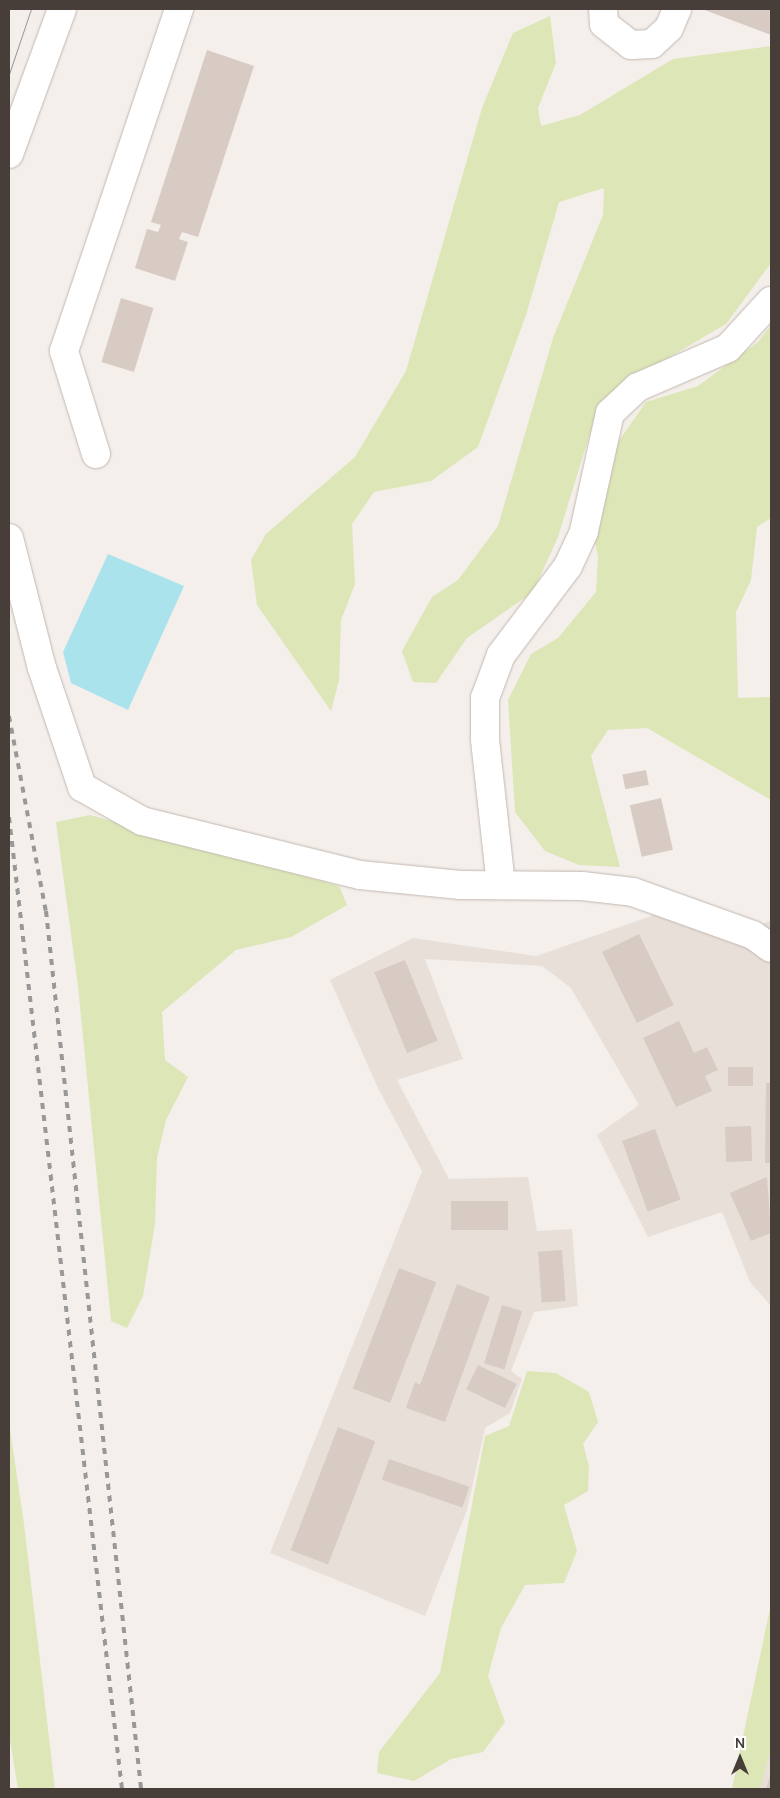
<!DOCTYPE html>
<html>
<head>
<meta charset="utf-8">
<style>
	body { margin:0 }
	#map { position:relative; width:780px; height:1798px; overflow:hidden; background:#f4efeb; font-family:Manrope,sans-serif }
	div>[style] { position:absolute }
	.residential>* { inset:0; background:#e8dfd9 }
	.green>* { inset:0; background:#dde6b6 }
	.water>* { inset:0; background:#abe3ed }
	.building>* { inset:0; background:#d8cbc3; transform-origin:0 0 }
	.roads { filter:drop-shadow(0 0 1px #c2b7b0) drop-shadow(0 0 1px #c2b7b0) }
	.minor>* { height:28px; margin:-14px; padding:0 14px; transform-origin:14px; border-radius:14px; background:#fff }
	.tram>* { height:1px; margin:-0.5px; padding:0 0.5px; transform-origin:0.5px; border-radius:0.5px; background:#989898 }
	.rail>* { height:4px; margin-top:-2px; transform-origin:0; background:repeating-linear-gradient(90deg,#989898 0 6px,transparent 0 12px) }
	span { translate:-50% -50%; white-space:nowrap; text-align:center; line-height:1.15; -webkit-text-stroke:5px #fff; paint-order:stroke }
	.frame { position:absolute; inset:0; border:10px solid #483e39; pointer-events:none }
	.north { position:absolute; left:715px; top:1733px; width:50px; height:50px; -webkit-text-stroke:4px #fff; paint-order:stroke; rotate:0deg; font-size:14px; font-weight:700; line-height:20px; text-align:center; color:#483e39 }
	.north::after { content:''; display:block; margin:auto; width:18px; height:22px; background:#483e39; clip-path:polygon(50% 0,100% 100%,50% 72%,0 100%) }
</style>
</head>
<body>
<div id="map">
	<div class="residential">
		<i style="clip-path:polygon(660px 913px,729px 941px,771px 920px,771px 1306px,750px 1282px,722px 1212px,648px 1237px,597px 1135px,639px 1105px,571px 988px,542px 966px,425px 959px,463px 1059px,397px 1080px,449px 1179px,528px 1177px,537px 1231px,572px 1229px,578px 1306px,534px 1312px,511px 1371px,522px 1379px,510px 1413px,485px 1428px,467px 1510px,425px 1616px,270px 1553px,422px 1171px,377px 1086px,330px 980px,413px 938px,536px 956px)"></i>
		<i style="clip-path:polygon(771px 1732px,771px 1789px,754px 1789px)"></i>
	</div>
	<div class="green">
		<i style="clip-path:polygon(550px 16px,556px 63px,538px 108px,541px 126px,580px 115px,673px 59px,771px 46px,771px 263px,726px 324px,622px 385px,596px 414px,558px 537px,533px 592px,467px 638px,436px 683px,413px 682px,402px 651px,432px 597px,458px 580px,498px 526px,553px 338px,603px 215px,604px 188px,559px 202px,526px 315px,478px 447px,431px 481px,374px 492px,352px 524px,355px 584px,341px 620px,339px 680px,331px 711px,257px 605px,251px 560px,266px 534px,355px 457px,406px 371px,482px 108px,513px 33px)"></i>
		<i style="clip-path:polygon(771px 325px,771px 518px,757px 527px,751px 580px,736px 612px,738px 698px,771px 697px,771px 800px,647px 728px,608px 730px,591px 756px,620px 867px,579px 865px,545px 851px,515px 812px,508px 700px,531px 654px,558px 638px,596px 592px,598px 556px,593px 533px,618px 442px,646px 402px,698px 386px,758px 342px)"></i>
		<i style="clip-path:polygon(90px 815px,339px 886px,347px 905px,291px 937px,236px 950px,162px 1012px,165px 1060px,188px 1077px,166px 1120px,157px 1158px,155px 1224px,143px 1296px,127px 1328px,111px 1321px,78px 986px,56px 822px)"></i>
		<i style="clip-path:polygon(527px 1371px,556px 1373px,589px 1392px,598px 1422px,583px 1444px,589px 1466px,588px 1491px,564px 1505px,577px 1551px,564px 1583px,525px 1585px,501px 1628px,488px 1676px,505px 1722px,483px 1752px,451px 1759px,414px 1781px,377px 1773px,379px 1752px,440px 1673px,485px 1436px,509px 1426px)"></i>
		<i style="clip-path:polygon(9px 1422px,24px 1524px,55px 1789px,18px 1789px,9px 1734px)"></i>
		<i style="clip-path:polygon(771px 1604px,771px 1748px,760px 1789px,732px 1789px)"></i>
	</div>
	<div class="water">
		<i style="clip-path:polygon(108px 554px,184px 586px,128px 710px,71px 683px,63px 652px)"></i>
	</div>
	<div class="building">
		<i style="clip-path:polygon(702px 9px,771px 9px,771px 35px)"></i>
		<i style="clip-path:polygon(207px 50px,254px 66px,198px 237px,182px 232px,179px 239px,188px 242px,175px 281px,135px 268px,147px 229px,158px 232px,161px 225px,151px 222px)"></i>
		<i style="left:121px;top:298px;width:34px;height:67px;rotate:17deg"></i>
		<i style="left:646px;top:770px;width:15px;height:24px;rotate:79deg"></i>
		<i style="left:661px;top:798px;width:53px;height:32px;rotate:77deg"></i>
		<i style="left:639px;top:934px;width:79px;height:41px;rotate:64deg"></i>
		<i style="left:405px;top:960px;width:87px;height:33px;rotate:68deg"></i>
		<i style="clip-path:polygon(679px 1021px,694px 1053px,707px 1047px,718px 1070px,705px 1076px,712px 1091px,676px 1107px,643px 1038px)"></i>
		<i style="left:728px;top:1067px;width:25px;height:19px"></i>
		<i style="clip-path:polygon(766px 1083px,771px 1083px,771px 1163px,765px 1163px)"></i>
		<i style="left:751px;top:1126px;width:35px;height:26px;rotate:88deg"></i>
		<i style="left:655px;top:1129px;width:75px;height:35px;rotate:70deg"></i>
		<i style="clip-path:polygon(767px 1177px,771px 1233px,751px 1241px,730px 1193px)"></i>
		<i style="left:451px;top:1201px;width:57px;height:29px"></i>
		<i style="left:562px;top:1250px;width:51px;height:24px;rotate:86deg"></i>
		<i style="left:399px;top:1268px;width:40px;height:129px;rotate:21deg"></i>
		<i style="clip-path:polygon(457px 1284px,490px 1297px,445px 1422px,406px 1408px,415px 1382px,420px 1385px)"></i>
		<i style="left:502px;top:1305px;width:21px;height:61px;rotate:17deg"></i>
		<i style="left:478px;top:1365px;width:43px;height:27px;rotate:26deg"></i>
		<i style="left:338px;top:1427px;width:40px;height:132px;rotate:21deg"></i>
		<i style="left:389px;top:1459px;width:85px;height:22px;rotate:19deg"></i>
		<i style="clip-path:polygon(771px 1773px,771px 1789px,766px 1789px)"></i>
	</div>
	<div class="roads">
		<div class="minor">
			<i style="left:603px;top:9px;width:15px;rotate:86deg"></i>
			<i style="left:604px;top:24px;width:34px;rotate:38deg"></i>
			<i style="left:631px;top:45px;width:21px;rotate:-3deg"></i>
			<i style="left:652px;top:44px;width:23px;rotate:-43deg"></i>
			<i style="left:669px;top:28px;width:21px;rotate:-67deg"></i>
			<i style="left:9px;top:154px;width:154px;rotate:-69.9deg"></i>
			<i style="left:96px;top:454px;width:108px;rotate:-107.3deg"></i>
			<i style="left:64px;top:351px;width:361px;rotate:-71.4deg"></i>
			<i style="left:9px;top:538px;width:134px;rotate:75.8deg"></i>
			<i style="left:42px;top:668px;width:126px;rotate:71.4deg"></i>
			<i style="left:82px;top:787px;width:69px;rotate:29.5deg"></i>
			<i style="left:142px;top:821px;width:225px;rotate:13.9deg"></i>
			<i style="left:360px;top:875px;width:101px;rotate:5.7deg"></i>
			<i style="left:461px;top:885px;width:121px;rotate:0.5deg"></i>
			<i style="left:582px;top:886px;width:51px;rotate:6.7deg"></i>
			<i style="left:633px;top:892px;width:127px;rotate:19.7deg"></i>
			<i style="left:753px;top:935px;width:22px;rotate:36deg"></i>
			<i style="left:501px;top:885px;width:147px;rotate:-96.3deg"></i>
			<i style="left:485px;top:739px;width:41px;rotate:-90deg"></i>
			<i style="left:485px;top:698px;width:46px;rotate:-69.6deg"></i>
			<i style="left:501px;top:655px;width:111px;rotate:-53deg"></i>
			<i style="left:568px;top:566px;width:38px;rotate:-65deg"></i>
			<i style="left:584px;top:531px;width:121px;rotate:-77.6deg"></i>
			<i style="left:610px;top:413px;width:38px;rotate:-43deg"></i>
			<i style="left:638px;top:387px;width:98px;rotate:-23.4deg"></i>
			<i style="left:728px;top:348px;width:64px;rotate:-47.5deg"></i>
		</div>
	</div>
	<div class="tram">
		<i style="left:9px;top:74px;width:69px;rotate:-71.3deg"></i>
	</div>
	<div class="rail">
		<i style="left:9px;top:716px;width:198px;rotate:79.3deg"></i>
		<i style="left:46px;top:911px;width:883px;rotate:83.82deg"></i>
		<i style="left:9px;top:817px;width:979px;rotate:83.37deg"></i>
	</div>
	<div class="frame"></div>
	<div class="north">N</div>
</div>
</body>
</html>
